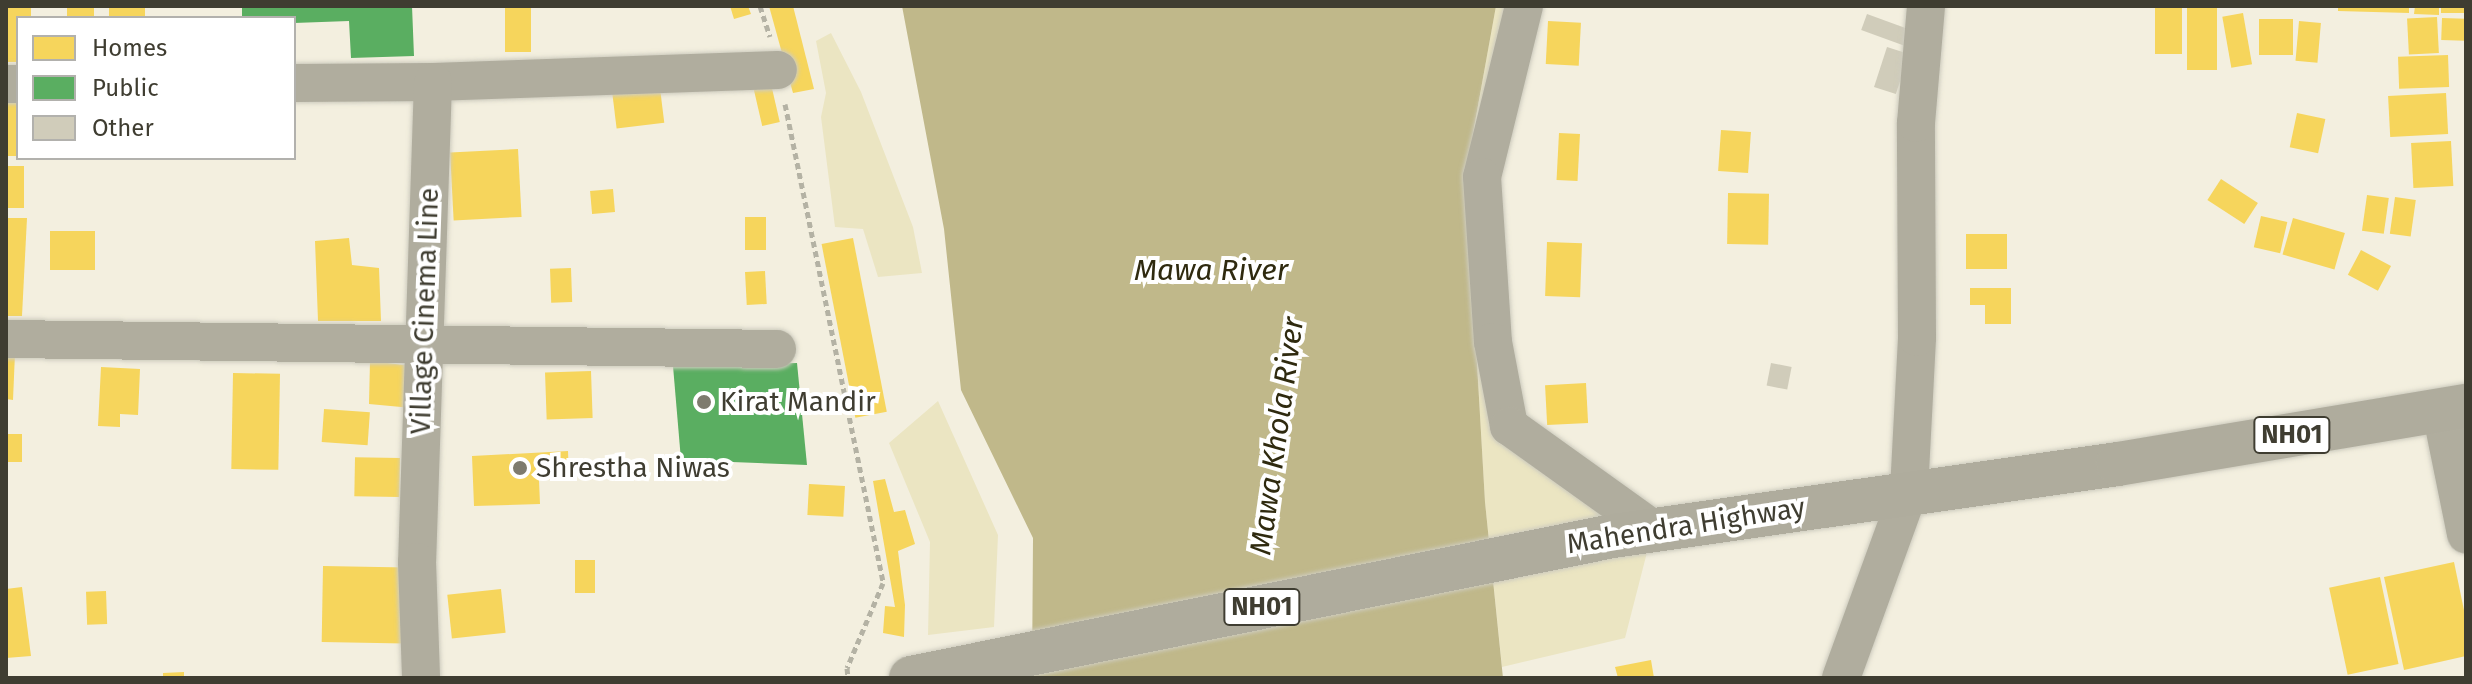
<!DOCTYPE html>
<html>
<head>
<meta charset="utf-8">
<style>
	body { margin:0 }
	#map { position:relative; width:2472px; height:684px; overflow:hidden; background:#f3efdf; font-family:"Fira Sans",sans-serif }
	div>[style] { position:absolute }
	.green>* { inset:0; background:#ebe5c2 }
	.water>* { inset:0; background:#c0b88a }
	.homes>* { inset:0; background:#f6d55c; transform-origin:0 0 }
	.public>* { inset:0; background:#5aae61 }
	.building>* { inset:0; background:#d0ccba; transform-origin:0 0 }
	.path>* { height:5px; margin-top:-2.5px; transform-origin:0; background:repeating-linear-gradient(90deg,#b4b2a4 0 6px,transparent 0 10px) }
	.roads { filter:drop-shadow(0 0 2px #cdcbbe) drop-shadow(0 0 2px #cdcbbe) }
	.minor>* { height:38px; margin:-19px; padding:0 19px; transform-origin:19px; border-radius:19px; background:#b0ad9e }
	.highway>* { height:44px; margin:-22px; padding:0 22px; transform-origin:22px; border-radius:22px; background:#afac9d }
	.dots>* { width:22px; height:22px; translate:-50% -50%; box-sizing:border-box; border:4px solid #fff; border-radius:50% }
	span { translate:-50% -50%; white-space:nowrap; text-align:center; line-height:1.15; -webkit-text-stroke:8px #fff; paint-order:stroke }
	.shield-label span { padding:2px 6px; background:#fff; border:2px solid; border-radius:6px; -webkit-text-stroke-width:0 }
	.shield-label { font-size:26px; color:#3f3d31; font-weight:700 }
	.street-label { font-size:28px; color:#3f3d31 }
	.poi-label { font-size:28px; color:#3f3d31 }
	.left { translate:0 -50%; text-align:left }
	.water-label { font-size:30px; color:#2f2a0f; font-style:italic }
	.frame { position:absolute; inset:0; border:8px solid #3f3d31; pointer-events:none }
	.legend { position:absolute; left:16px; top:16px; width:280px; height:144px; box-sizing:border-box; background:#fff; border:2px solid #b2b1ad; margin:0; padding:10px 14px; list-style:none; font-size:24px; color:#3f3d31 }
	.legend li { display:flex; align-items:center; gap:16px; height:40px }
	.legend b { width:40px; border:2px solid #b2b1ad }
</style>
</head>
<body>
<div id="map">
	<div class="green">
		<i style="clip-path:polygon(1496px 6px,1524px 6px,1482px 177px,1510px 426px,1653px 529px,1625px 638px,1502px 667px,1485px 502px,1466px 172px)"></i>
		<i style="clip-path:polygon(831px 33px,861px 92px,913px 227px,922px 273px,878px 277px,863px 229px,835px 227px,821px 117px,826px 93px,816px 41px)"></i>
		<i style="clip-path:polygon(938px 401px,998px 535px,994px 627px,928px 635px,930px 542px,889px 443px)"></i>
	</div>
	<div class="water">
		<i style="clip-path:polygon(902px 6px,1496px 6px,1466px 172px,1485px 502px,1503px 678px,1032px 678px,1033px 538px,961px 390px,944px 229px)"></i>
	</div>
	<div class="homes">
		<i style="left:109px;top:6px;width:36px;height:12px"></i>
		<i style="left:505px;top:6px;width:26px;height:46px"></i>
		<i style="clip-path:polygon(730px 6px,748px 6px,751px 14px,734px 19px)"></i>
		<i style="clip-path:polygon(769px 6px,793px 6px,814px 89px,793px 93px)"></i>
		<i style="left:2155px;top:6px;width:27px;height:48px"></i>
		<i style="left:2187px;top:6px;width:30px;height:64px"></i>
		<i style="clip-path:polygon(2338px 6px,2409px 6px,2409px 13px,2338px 11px)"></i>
		<i style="clip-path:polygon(2415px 6px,2439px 6px,2439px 15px,2414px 14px)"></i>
		<i style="left:2441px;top:6px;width:25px;height:7px"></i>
		<i style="clip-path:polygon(6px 7px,31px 7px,31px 18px,18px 18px,18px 62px,6px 62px)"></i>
		<i style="left:94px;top:7px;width:11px;height:27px;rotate:90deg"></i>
		<i style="left:2243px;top:13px;width:52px;height:21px;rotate:80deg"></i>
		<i style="left:2437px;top:17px;width:36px;height:30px;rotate:87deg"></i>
		<i style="left:2442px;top:18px;width:24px;height:22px;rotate:2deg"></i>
		<i style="left:2259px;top:19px;width:34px;height:36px"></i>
		<i style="left:1548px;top:21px;width:33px;height:43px;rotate:3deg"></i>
		<i style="left:2299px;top:21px;width:22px;height:40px;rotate:5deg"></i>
		<i style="left:2448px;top:55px;width:32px;height:50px;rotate:88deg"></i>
		<i style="left:771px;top:84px;width:39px;height:18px;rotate:77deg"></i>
		<i style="left:660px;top:88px;width:35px;height:48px;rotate:83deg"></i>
		<i style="left:2446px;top:93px;width:41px;height:58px;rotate:87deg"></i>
		<i style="left:6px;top:102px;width:12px;height:54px"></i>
		<i style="left:2297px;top:113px;width:29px;height:35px;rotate:12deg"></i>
		<i style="left:1721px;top:130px;width:30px;height:41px;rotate:4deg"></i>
		<i style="left:1559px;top:133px;width:21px;height:47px;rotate:3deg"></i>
		<i style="left:2451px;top:141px;width:45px;height:40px;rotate:87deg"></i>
		<i style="left:518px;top:149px;width:68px;height:68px;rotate:87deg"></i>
		<i style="left:6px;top:166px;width:18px;height:42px"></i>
		<i style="left:2221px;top:179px;width:44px;height:25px;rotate:33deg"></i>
		<i style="left:613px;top:189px;width:23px;height:23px;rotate:85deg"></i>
		<i style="left:1728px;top:193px;width:41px;height:51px;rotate:1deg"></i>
		<i style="left:2367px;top:195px;width:22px;height:36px;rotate:8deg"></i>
		<i style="left:2395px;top:197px;width:21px;height:37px;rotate:8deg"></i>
		<i style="left:2261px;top:216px;width:27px;height:32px;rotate:13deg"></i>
		<i style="left:745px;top:217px;width:21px;height:33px"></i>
		<i style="clip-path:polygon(6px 218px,27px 218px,22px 316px,6px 316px)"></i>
		<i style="left:2293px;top:218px;width:54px;height:38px;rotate:16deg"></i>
		<i style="left:50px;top:231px;width:45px;height:39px"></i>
		<i style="left:1966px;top:234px;width:41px;height:35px"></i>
		<i style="clip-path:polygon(349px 238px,352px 265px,379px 268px,381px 321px,318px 321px,315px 241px)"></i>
		<i style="left:853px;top:238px;width:177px;height:32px;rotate:79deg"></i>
		<i style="left:1547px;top:242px;width:35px;height:54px;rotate:2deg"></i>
		<i style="left:2361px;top:250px;width:34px;height:28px;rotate:28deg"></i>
		<i style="left:571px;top:268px;width:34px;height:21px;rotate:88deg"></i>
		<i style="left:765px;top:271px;width:33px;height:20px;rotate:87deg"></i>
		<i style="clip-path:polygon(1970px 288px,2011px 288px,2011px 324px,1985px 324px,1985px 305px,1970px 305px)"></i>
		<i style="clip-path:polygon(6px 353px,15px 353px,13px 400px,6px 399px)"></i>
		<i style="clip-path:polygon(370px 361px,412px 366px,412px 408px,369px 404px)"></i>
		<i style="clip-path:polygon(101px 367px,140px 369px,138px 415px,120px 414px,120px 427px,98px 426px)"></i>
		<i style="left:591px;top:371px;width:47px;height:46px;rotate:88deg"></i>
		<i style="left:233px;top:373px;width:47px;height:96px;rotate:1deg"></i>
		<i style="left:1586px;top:383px;width:40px;height:41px;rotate:87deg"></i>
		<i style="left:324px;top:409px;width:46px;height:33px;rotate:4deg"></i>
		<i style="left:6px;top:434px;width:16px;height:28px"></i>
		<i style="clip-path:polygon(568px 451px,569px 479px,539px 480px,540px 504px,474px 506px,472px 456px)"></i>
		<i style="left:400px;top:458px;width:39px;height:45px;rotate:91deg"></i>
		<i style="clip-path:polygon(885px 479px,894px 512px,905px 510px,915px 544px,898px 551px,905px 605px,904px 637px,883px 633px,885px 606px,895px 607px,873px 481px)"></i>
		<i style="left:809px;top:484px;width:36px;height:31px;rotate:3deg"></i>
		<i style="left:575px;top:560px;width:20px;height:33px"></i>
		<i style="clip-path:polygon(2454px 562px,2466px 620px,2466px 656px,2404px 670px,2384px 577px)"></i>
		<i style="left:323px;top:566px;width:83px;height:76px;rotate:1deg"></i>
		<i style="left:2380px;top:577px;width:89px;height:52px;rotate:78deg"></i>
		<i style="clip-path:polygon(22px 587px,31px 656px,6px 658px,6px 589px)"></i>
		<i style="left:501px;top:589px;width:44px;height:54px;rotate:84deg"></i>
		<i style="left:106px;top:591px;width:33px;height:20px;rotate:88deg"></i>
		<i style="clip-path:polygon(1651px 660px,1654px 678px,1618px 678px,1615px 667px)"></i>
		<i style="clip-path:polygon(184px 672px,184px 678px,163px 678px,163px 673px)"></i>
	</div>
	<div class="public">
		<i style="clip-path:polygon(242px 6px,412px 6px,414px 56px,351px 58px,349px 21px,294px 23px,294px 18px,242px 18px)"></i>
		<i style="clip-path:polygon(797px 363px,807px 465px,681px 460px,673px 366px)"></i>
	</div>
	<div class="building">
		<i style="left:1867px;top:14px;width:46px;height:17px;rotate:20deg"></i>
		<i style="left:1887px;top:47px;width:23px;height:42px;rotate:18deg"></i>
		<i style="left:1771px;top:363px;width:21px;height:23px;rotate:11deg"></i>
	</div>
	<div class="path">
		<i style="left:760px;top:6px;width:32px;rotate:72deg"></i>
		<i style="left:785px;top:104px;width:489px;rotate:78.4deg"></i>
		<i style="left:883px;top:583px;width:92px;rotate:113deg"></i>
		<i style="left:847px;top:668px;width:10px;rotate:84deg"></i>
	</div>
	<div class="roads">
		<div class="minor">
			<i style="left:1524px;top:6px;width:176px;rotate:103.8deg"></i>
			<i style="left:1482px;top:177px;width:165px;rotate:86.2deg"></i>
			<i style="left:1493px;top:342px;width:86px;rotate:79.2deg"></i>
			<i style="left:1509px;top:426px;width:177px;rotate:35.6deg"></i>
			<i style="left:433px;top:82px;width:345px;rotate:-2deg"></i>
			<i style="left:294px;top:83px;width:139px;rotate:-0.4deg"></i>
			<i style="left:433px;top:82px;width:480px;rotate:91.9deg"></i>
			<i style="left:417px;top:562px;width:116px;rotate:88deg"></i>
			<i style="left:6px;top:84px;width:12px"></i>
			<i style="left:6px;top:339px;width:771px;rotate:0.74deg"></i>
			<i style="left:2441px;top:411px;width:126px;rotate:78.5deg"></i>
			<i style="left:1841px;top:678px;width:199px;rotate:-70deg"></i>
			<i style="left:1909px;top:491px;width:154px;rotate:-87deg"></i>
			<i style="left:1917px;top:337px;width:214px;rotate:-90.3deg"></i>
			<i style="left:1916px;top:123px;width:117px;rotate:-85.1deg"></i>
		</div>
		<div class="highway">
			<i style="left:911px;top:678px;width:716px;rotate:-11.44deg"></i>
			<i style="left:1613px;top:536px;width:510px;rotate:-8.11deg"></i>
			<i style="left:2118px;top:464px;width:353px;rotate:-9.5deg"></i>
		</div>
	</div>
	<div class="dots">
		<i style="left:704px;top:402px;background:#7e7b6e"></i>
		<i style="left:520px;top:468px;background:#7e7b6e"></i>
	</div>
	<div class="shield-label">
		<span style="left:2292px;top:435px">NH01</span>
		<span style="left:1262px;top:607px">NH01</span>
	</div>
	<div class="street-label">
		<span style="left:425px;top:311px;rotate:-88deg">Village Cinema Line</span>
		<span style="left:1686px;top:526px;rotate:-9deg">Mahendra Highway</span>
	</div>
	<div class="poi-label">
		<span class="left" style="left:720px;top:402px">Kirat Mandir</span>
		<span class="left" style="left:536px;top:468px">Shrestha Niwas</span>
	</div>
	<div class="water-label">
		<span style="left:1211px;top:270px">Mawa River</span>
		<span style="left:1277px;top:436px;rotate:-82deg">Mawa Khola River</span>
	</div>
	<div class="frame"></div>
	<ul class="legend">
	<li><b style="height:22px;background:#f6d55c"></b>Homes</li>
	<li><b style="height:22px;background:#5aae61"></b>Public</li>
	<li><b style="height:22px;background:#d0ccba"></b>Other</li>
	</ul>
</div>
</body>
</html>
